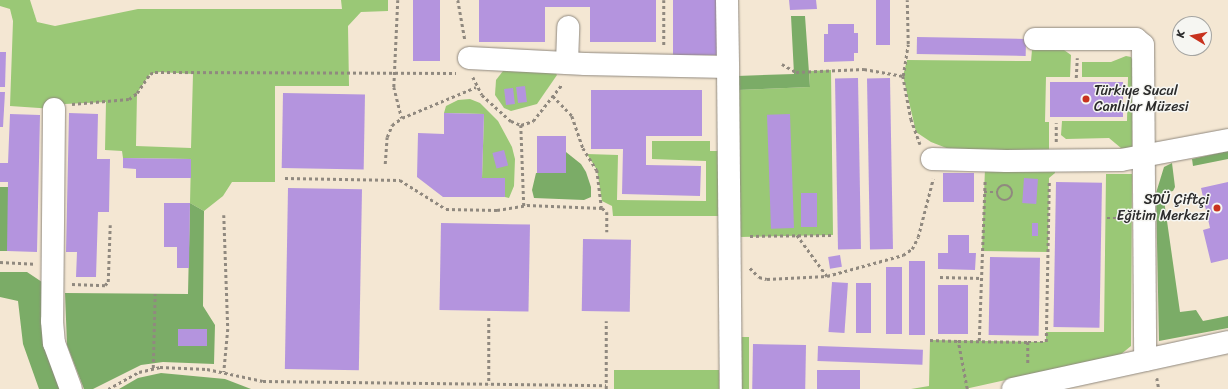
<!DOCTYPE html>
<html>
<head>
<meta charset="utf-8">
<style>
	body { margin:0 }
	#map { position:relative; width:1228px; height:389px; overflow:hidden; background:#f4e7d3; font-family:Sriracha,sans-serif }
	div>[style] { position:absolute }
	.green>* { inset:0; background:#9ac876; transform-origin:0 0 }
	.forest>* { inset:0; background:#7bac67; transform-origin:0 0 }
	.building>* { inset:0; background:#b494de; transform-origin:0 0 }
	.path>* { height:2.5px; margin-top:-1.25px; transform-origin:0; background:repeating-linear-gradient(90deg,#90897f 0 3px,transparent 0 6px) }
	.path>.ring { margin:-1.25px; padding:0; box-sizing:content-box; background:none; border:2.5px solid #90897f; border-radius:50% }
	.roads { filter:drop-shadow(0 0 1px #90897f) drop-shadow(0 0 1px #90897f) }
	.minor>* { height:22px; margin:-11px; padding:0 11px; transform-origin:11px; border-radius:11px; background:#fff }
	.dots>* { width:11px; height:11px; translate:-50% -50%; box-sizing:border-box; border:2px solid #f6f6f2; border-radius:50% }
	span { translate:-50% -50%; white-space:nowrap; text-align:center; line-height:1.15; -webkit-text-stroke:3px #f6f6f2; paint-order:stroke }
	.poi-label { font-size:14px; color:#2b2b2b }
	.left { translate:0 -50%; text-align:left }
	.right { translate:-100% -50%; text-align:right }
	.north { position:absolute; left:1172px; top:16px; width:40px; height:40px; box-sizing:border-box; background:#f6f6f2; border:1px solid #a5a5a2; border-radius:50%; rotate:280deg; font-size:11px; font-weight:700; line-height:16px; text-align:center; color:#2b2b2b }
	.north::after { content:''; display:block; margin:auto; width:14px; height:18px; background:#c8321e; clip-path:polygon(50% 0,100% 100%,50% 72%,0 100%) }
</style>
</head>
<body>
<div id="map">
	<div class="green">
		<i style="clip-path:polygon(evenodd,0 0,30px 0,37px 22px,55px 26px,138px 9px,342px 9px,341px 0,388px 0,388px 11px,361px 12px,348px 26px,349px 86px,275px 86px,275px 182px,232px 182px,223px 196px,204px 211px,190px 203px,191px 159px,123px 158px,122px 151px,105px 150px,106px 102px,65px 104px,54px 109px,10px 106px,13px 21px,10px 9px,0 6px,0 0,160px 72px,193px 74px,191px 148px,136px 146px,137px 93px,150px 74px,160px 72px)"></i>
		<i style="clip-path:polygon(1032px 50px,1064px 50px,1071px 55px,1070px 77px,1046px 77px,1045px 122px,1049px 122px,1049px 153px,949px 149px,931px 142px,916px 132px,903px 76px,907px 60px,1031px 61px)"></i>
		<i style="clip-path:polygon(1126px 56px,1131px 57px,1133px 61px,1132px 148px,1121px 148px,1109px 138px,1066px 139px,1061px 135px,1062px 121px,1127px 121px,1128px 77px,1082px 77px,1082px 62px,1111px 62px)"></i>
		<i style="clip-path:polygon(831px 70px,833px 235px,740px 237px,738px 90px,810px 87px,809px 71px)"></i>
		<i style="clip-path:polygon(503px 71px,555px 72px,557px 75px,537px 104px,511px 111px,504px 108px,495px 95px,496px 80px)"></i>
		<i style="clip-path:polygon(470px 99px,480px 103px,498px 121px,512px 147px,515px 159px,514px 186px,509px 198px,505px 197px,505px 178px,482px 178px,484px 114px,444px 113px,446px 106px,458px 100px)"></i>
		<i style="clip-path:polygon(652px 141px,710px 141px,710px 151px,720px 151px,720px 216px,613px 216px,612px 206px,602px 201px,597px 170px,587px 154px,618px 155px,617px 200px,706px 201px,706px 161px,652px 159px)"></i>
		<i style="clip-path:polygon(1055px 167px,1055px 173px,1049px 178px,1048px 252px,982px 251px,985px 168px)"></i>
		<i style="clip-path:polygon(1106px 174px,1132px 174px,1131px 346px,1120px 355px,965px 389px,911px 389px,929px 386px,930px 340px,1046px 342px,1046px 332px,1104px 332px)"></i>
		<i style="left:740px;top:337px;width:9px;height:52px"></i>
		<i style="left:614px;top:370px;width:105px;height:19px"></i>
	</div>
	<div class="forest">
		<i style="clip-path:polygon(791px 16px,805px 16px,810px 87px,738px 90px,737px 76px,794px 74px)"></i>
		<i style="clip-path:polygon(1228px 151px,1228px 159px,1193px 166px,1192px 159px)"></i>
		<i style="clip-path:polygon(566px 152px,581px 164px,586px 172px,591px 187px,591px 197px,584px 200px,534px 198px,532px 190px,536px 173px,566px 173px)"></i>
		<i style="clip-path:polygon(1172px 163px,1175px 187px,1173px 191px,1163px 193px,1180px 312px,1196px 310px,1203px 321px,1228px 316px,1228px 328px,1159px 341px,1156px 193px,1164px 167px)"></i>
		<i style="left:0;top:187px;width:8px;height:64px"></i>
		<i style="clip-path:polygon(190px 203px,204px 211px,203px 306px,215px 325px,214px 364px,163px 362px,141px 365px,93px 389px,84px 389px,67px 345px,65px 293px,188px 294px)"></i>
		<i style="clip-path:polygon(0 272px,27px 272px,42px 282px,60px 389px,39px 389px,23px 344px,18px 301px,0 297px)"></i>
		<i style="clip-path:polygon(161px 373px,225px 379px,251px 389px,119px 389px,138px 378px)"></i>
	</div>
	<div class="building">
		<i style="left:413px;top:0;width:27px;height:61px"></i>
		<i style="clip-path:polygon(479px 0,656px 0,656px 42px,590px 42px,590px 7px,545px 7px,545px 42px,479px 42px)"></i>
		<i style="left:673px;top:0;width:45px;height:55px"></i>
		<i style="clip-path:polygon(789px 0,816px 0,817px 9px,790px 10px)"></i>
		<i style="left:876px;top:0;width:14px;height:45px"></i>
		<i style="clip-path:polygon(828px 24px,854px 24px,854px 33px,858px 33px,858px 53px,854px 53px,854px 61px,824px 62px,824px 34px,828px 34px)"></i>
		<i style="left:917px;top:37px;width:109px;height:17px;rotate:1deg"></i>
		<i style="clip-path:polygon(0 52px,6px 52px,5px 87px,0 87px)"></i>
		<i style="left:858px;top:78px;width:171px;height:23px;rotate:89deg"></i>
		<i style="left:890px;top:78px;width:171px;height:23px;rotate:89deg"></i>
		<i style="left:1050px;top:82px;width:73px;height:35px"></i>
		<i style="left:525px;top:86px;width:16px;height:9px;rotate:83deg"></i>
		<i style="left:513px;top:88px;width:16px;height:9px;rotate:83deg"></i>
		<i style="clip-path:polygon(591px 90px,702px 90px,702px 136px,646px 136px,646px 165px,701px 166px,700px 196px,622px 194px,623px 149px,591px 149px)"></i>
		<i style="clip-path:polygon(0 92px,5px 92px,3px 127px,0 127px)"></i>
		<i style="left:283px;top:93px;width:82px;height:75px;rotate:1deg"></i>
		<i style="clip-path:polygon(69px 113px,98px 114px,97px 159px,110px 159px,109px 212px,98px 212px,96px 277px,76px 277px,77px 252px,66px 252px)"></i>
		<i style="clip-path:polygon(444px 113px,484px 114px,482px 178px,505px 178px,505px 197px,443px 197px,417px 177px,418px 133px,444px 134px)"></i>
		<i style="clip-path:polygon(10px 114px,40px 115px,37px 252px,7px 251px,8px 182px,0 182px,0 163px,8px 163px)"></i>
		<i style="left:790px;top:114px;width:114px;height:23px;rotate:88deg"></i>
		<i style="left:537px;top:136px;width:29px;height:37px"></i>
		<i style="left:504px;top:150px;width:16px;height:12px;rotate:75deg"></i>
		<i style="clip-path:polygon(123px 158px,191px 159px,191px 178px,136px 178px,136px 169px,123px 168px)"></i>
		<i style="left:943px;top:173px;width:31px;height:29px"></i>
		<i style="left:1024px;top:178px;width:14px;height:25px;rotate:4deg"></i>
		<i style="left:1056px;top:182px;width:46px;height:145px;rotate:1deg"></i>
		<i style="clip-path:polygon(1228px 182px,1228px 259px,1211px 263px,1203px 230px,1210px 228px,1201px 188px)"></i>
		<i style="left:288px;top:188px;width:74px;height:181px;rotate:1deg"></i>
		<i style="left:801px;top:193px;width:16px;height:34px"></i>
		<i style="clip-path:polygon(164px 203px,190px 203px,189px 268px,177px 268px,177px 247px,164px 247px)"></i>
		<i style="left:441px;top:223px;width:89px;height:87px;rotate:1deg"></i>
		<i style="left:1032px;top:223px;width:6px;height:13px"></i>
		<i style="clip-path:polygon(948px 235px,969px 235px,969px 253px,976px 253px,975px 270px,938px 269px,938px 253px,948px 253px)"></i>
		<i style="left:583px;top:239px;width:48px;height:72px;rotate:1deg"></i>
		<i style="left:840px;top:255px;width:12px;height:12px;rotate:81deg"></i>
		<i style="left:990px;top:257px;width:50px;height:78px;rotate:1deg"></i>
		<i style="left:909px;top:261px;width:16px;height:74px"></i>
		<i style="left:886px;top:267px;width:16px;height:67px"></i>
		<i style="left:832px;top:282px;width:16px;height:50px;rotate:4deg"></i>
		<i style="left:856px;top:283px;width:15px;height:50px"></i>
		<i style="left:938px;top:285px;width:30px;height:49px"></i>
		<i style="left:178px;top:329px;width:29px;height:17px"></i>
		<i style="left:753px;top:344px;width:53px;height:45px;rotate:1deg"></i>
		<i style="left:818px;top:346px;width:105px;height:15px;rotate:2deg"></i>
		<i style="left:817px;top:370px;width:43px;height:19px"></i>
	</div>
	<div class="path">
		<i style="left:398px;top:0;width:87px;rotate:92.6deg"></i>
		<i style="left:394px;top:87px;width:32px;rotate:76deg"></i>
		<i style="left:458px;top:0;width:40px;rotate:80deg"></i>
		<i style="left:664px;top:0;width:45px;rotate:90deg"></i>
		<i style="left:782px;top:64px;width:16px;rotate:30deg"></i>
		<i style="left:796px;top:72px;width:68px;rotate:-2.5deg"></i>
		<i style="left:864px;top:69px;width:40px;rotate:10deg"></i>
		<i style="left:903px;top:76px;width:44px;rotate:79.5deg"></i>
		<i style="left:911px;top:119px;width:27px;rotate:70deg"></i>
		<i style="left:903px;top:76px;width:32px;rotate:-81deg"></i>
		<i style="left:908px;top:44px;width:44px;rotate:-91.3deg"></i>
		<i style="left:473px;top:77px;width:20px;rotate:63deg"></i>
		<i style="left:482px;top:95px;width:39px;rotate:42deg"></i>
		<i style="left:511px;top:121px;width:11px;rotate:22deg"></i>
		<i style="left:521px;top:125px;width:13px;rotate:-18deg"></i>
		<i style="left:533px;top:121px;width:48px;rotate:-51.7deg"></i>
		<i style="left:1076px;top:78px;width:20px;rotate:-87deg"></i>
		<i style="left:553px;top:96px;width:28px;rotate:46deg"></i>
		<i style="left:572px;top:116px;width:34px;rotate:71deg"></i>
		<i style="left:583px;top:148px;width:26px;rotate:58deg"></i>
		<i style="left:597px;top:170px;width:38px;rotate:83deg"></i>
		<i style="left:72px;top:104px;width:57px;rotate:-5deg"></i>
		<i style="left:129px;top:99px;width:10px;rotate:-37deg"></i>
		<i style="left:137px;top:93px;width:23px;rotate:-56deg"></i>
		<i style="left:150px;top:74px;width:5px;rotate:-22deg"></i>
		<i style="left:155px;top:72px;width:301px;rotate:0.2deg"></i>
		<i style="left:521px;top:125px;width:81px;rotate:87.9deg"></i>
		<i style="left:1056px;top:142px;width:19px;rotate:-90deg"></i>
		<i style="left:385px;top:164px;width:27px;rotate:-86deg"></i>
		<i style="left:387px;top:137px;width:13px;rotate:-67deg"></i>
		<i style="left:392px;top:125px;width:12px;rotate:-35deg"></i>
		<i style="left:402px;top:118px;width:80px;rotate:-22.7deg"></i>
		<i style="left:285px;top:178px;width:115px;rotate:1deg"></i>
		<i style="left:400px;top:180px;width:54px;rotate:32.2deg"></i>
		<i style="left:446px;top:209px;width:51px;rotate:1.1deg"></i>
		<i style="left:497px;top:210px;width:30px;rotate:-9deg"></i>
		<i style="left:527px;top:205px;width:75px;rotate:2.3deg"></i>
		<i style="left:602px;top:208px;width:6px;rotate:39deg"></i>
		<i style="left:607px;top:212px;width:20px;rotate:90deg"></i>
		<i class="ring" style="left:997px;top:185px;width:13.5px;height:13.5px"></i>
		<i style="left:984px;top:192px;width:13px"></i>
		<i style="left:224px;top:215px;width:114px;rotate:88deg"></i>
		<i style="left:228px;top:329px;width:43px;rotate:95.3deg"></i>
		<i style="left:1107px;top:218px;width:17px"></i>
		<i style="left:797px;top:235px;width:51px;rotate:53.8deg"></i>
		<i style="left:750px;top:236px;width:83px;rotate:-0.7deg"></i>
		<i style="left:0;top:262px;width:34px;rotate:3deg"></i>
		<i style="left:750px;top:268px;width:13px;rotate:45deg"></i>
		<i style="left:759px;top:277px;width:8px;rotate:14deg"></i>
		<i style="left:767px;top:279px;width:60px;rotate:-2.9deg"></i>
		<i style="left:827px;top:276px;width:79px;rotate:-15.4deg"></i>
		<i style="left:903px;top:255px;width:11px;rotate:-34deg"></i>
		<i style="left:912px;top:249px;width:13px;rotate:-63deg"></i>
		<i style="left:918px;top:237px;width:60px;rotate:-75.5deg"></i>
		<i style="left:940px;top:277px;width:41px;rotate:1.4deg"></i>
		<i style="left:72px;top:284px;width:33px;rotate:2deg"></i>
		<i style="left:105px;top:285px;width:4px;rotate:-45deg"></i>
		<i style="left:108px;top:282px;width:57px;rotate:-88deg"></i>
		<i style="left:489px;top:318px;width:66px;rotate:90deg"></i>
		<i style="left:930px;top:340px;width:28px;rotate:2deg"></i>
		<i style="left:979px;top:341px;width:162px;rotate:-87.9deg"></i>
		<i style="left:1028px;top:342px;width:18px"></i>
		<i style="left:1046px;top:342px;width:161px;rotate:-88.9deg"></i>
		<i style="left:153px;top:368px;width:74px;rotate:-88.5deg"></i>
		<i style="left:1157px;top:378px;width:11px;rotate:80deg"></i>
		<i style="left:108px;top:389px;width:35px;rotate:-29deg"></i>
		<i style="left:139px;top:372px;width:22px;rotate:-13deg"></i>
		<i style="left:160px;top:367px;width:47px;rotate:2.4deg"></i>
		<i style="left:207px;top:369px;width:57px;rotate:12.1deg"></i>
		<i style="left:263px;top:381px;width:343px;rotate:0.7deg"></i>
		<i style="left:606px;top:389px;width:68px;rotate:-90deg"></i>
		<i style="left:967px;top:389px;width:49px;rotate:-100.6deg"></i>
		<i style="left:958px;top:341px;width:70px;rotate:0.8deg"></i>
		<i style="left:1028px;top:342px;width:23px;rotate:90deg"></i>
	</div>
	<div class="roads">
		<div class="minor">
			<i style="left:727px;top:0;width:67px;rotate:89.1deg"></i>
			<i style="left:1035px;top:39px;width:101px"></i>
			<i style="left:1136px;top:39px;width:9px;rotate:41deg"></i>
			<i style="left:1143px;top:45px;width:315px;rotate:89.6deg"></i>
			<i style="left:469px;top:58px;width:116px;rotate:3deg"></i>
			<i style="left:585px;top:64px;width:143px;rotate:1.2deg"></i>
			<i style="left:728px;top:67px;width:322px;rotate:89.5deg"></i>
			<i style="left:567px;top:63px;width:36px;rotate:-88deg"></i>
			<i style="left:54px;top:109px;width:212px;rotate:90.5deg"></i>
			<i style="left:52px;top:321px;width:22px;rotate:85deg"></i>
			<i style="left:54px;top:343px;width:49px;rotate:69.7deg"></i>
			<i style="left:932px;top:159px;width:74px;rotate:1.5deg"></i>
			<i style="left:1006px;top:161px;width:115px;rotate:-0.5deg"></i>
			<i style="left:1121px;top:160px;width:109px;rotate:-10.6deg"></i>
			<i style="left:1013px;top:389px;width:220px;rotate:-12.3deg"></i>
		</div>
	</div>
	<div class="dots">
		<i style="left:1086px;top:99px;background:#c8321e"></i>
		<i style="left:1217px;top:208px;background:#c8321e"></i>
	</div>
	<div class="poi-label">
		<span class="left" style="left:1094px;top:99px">Türkiye Sucul<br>Canlılar Müzesi</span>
		<span class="right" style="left:1209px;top:208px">SDÜ Çiftçi<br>Eğitim Merkezi</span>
	</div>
	<div class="north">K</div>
</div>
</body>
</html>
